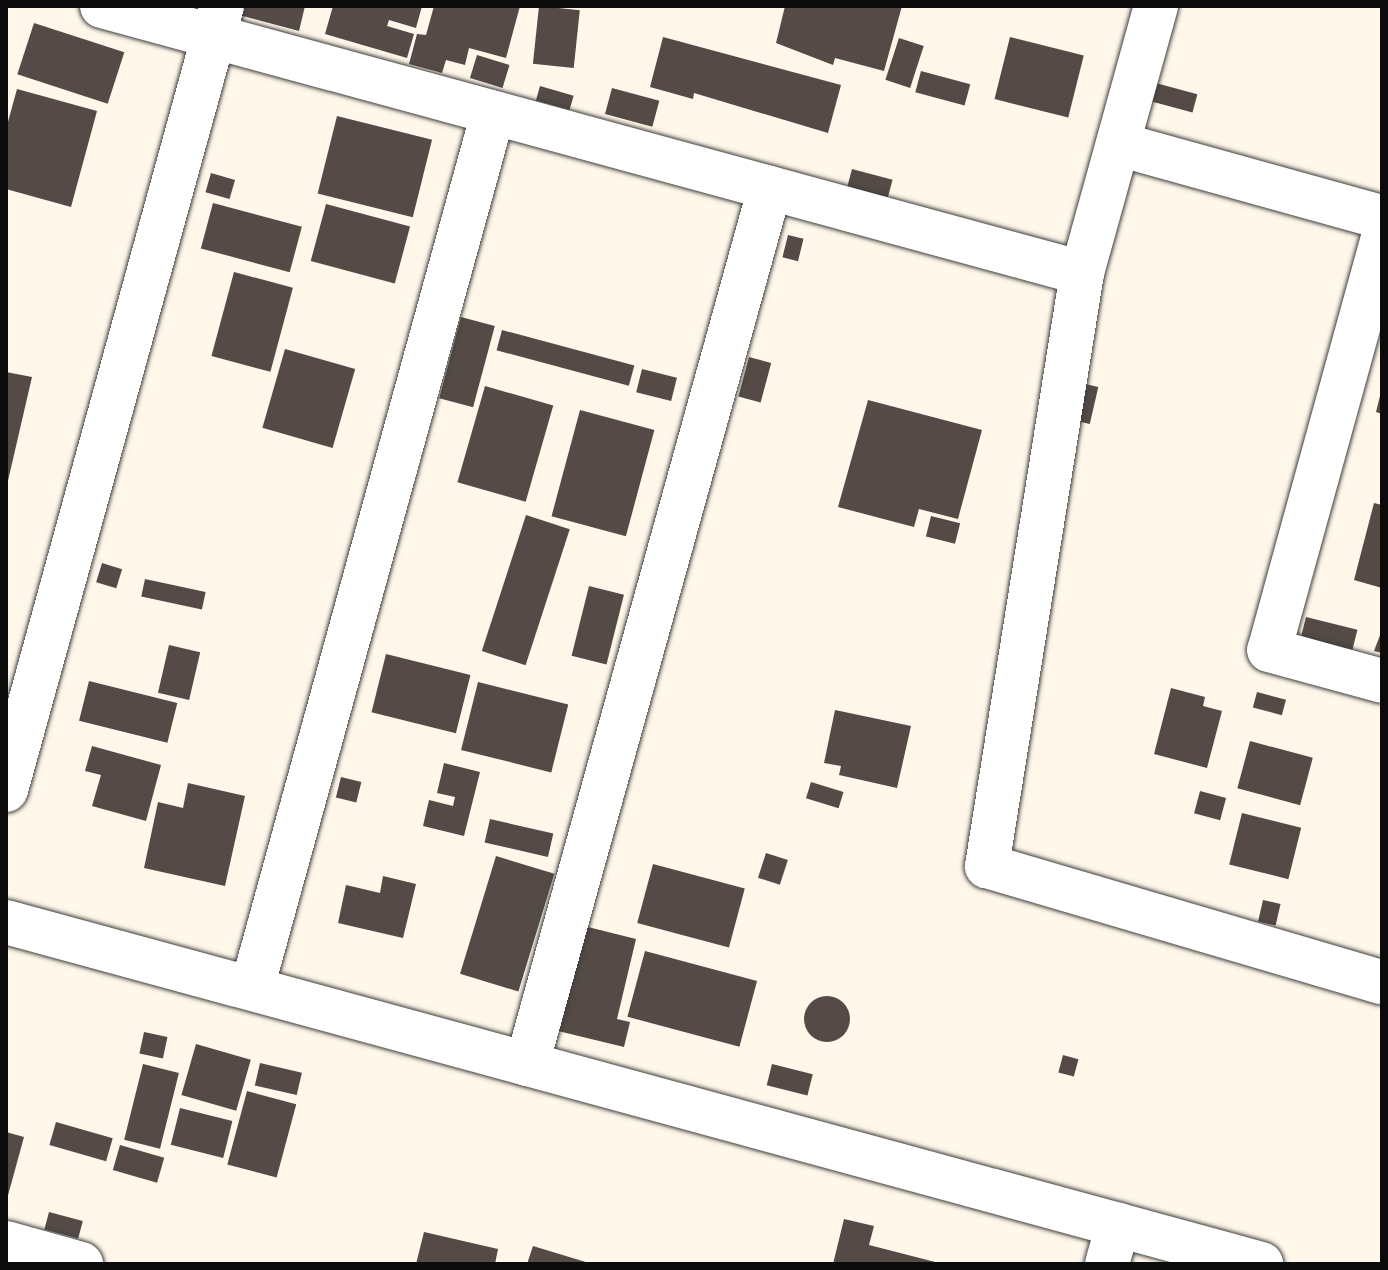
<!DOCTYPE html>
<html>
<head>
<meta charset="utf-8">
<style>
	body { margin:0 }
	#map { position:relative; width:1388px; height:1270px; overflow:hidden; background:#fff7e9; font-family:"Source Serif 4",serif }
	div>[style] { position:absolute }
	.building>* { inset:0; background:#544a46; transform-origin:0 0 }
	.round { border-radius:50% }
	.roads { filter:drop-shadow(0 0 2px #3e3e3e) drop-shadow(0 0 2px #3e3e3e) }
	.minor>* { height:44px; margin:-22px; padding:0 22px; transform-origin:22px; border-radius:22px; background:#fff }
	span { translate:-50% -50%; white-space:nowrap; text-align:center; line-height:1.15; -webkit-text-stroke:8px #fff; paint-order:stroke }
	.frame { position:absolute; inset:0; border:8px solid #0b0b0b; pointer-events:none }
</style>
</head>
<body>
<div id="map">
	<div class="building">
		<i style="clip-path:polygon(241px 6px,305px 6px,299px 31px,239px 15px)"></i>
		<i style="clip-path:polygon(333px 6px,422px 6px,416px 28px,389px 20px,387px 26px,414px 34px,407px 58px,325px 34px)"></i>
		<i style="clip-path:polygon(434px 6px,520px 6px,506px 58px,469px 48px,465px 65px,446px 60px,442px 73px,409px 64px,417px 34px,426px 35px)"></i>
		<i style="left:539px;top:6px;width:41px;height:58px;rotate:6deg"></i>
		<i style="clip-path:polygon(785px 6px,902px 6px,884px 71px,835px 58px,833px 65px,776px 43px)"></i>
		<i style="left:34px;top:23px;width:95px;height:54px;rotate:18deg"></i>
		<i style="clip-path:polygon(663px 37px,841px 85px,828px 133px,694px 93px,693px 99px,650px 87px)"></i>
		<i style="left:1010px;top:37px;width:76px;height:64px;rotate:14deg"></i>
		<i style="left:899px;top:38px;width:26px;height:44px;rotate:18deg"></i>
		<i style="left:477px;top:55px;width:34px;height:24px;rotate:17deg"></i>
		<i style="left:921px;top:71px;width:51px;height:22px;rotate:15deg"></i>
		<i style="left:1152px;top:82px;width:47px;height:19px;rotate:15deg"></i>
		<i style="left:540px;top:86px;width:35px;height:15px;rotate:16deg"></i>
		<i style="left:612px;top:88px;width:49px;height:27px;rotate:15deg"></i>
		<i style="clip-path:polygon(17px 89px,97px 111px,71px 207px,6px 189px,6px 129px)"></i>
		<i style="left:337px;top:116px;width:98px;height:80px;rotate:14deg"></i>
		<i style="left:852px;top:169px;width:42px;height:18px;rotate:15deg"></i>
		<i style="left:211px;top:173px;width:25px;height:20px;rotate:16deg"></i>
		<i style="left:213px;top:203px;width:92px;height:47px;rotate:15deg"></i>
		<i style="left:326px;top:204px;width:87px;height:59px;rotate:15deg"></i>
		<i style="left:788px;top:235px;width:16px;height:23px;rotate:14deg"></i>
		<i style="left:234px;top:272px;width:61px;height:87px;rotate:15deg"></i>
		<i style="left:461px;top:317px;width:35px;height:84px;rotate:15deg"></i>
		<i style="left:502px;top:330px;width:137px;height:21px;rotate:15deg"></i>
		<i style="left:285px;top:349px;width:73px;height:82px;rotate:16deg"></i>
		<i style="left:749px;top:357px;width:23px;height:41px;rotate:15deg"></i>
		<i style="left:642px;top:369px;width:36px;height:24px;rotate:14deg"></i>
		<i style="clip-path:polygon(6px 372px,32px 377px,7px 485px,6px 485px)"></i>
		<i style="left:1072px;top:381px;width:27px;height:38px;rotate:13deg"></i>
		<i style="left:485px;top:386px;width:71px;height:100px;rotate:16deg"></i>
		<i style="clip-path:polygon(1381px 392px,1382px 392px,1382px 414px,1376px 412px)"></i>
		<i style="clip-path:polygon(868px 400px,982px 430px,958px 519px,919px 509px,914px 527px,838px 507px)"></i>
		<i style="left:580px;top:410px;width:77px;height:110px;rotate:15deg"></i>
		<i style="clip-path:polygon(1374px 503px,1382px 505px,1382px 588px,1354px 580px)"></i>
		<i style="left:526px;top:515px;width:46px;height:143px;rotate:18deg"></i>
		<i style="left:931px;top:516px;width:30px;height:21px;rotate:14deg"></i>
		<i style="left:102px;top:563px;width:21px;height:20px;rotate:17deg"></i>
		<i style="left:145px;top:579px;width:62px;height:18px;rotate:12deg"></i>
		<i style="left:589px;top:586px;width:36px;height:72px;rotate:14deg"></i>
		<i style="left:1306px;top:617px;width:53px;height:21px;rotate:14deg"></i>
		<i style="clip-path:polygon(1382px 630px,1382px 653px,1374px 651px)"></i>
		<i style="left:169px;top:645px;width:32px;height:49px;rotate:13deg"></i>
		<i style="left:386px;top:654px;width:87px;height:60px;rotate:14deg"></i>
		<i style="left:89px;top:681px;width:91px;height:41px;rotate:14deg"></i>
		<i style="left:478px;top:682px;width:93px;height:70px;rotate:14deg"></i>
		<i style="clip-path:polygon(1171px 688px,1205px 697px,1203px 706px,1222px 711px,1207px 768px,1154px 754px)"></i>
		<i style="left:1257px;top:692px;width:30px;height:16px;rotate:15deg"></i>
		<i style="clip-path:polygon(835px 710px,911px 726px,897px 788px,839px 775px,841px 766px,824px 763px)"></i>
		<i style="left:1250px;top:741px;width:65px;height:49px;rotate:15deg"></i>
		<i style="clip-path:polygon(92px 746px,161px 765px,146px 821px,92px 806px,101px 775px,85px 771px)"></i>
		<i style="clip-path:polygon(444px 763px,480px 772px,464px 836px,423px 826px,429px 800px,453px 806px,455px 797px,437px 793px)"></i>
		<i style="left:341px;top:777px;width:21px;height:21px;rotate:14deg"></i>
		<i style="left:811px;top:782px;width:34px;height:17px;rotate:17deg"></i>
		<i style="clip-path:polygon(188px 783px,245px 796px,225px 886px,144px 868px,158px 802px,183px 808px)"></i>
		<i style="left:1200px;top:791px;width:27px;height:23px;rotate:15deg"></i>
		<i style="left:1242px;top:813px;width:61px;height:53px;rotate:14deg"></i>
		<i style="left:490px;top:819px;width:65px;height:24px;rotate:13deg"></i>
		<i style="left:766px;top:853px;width:23px;height:26px;rotate:18deg"></i>
		<i style="left:496px;top:856px;width:61px;height:123px;rotate:17deg"></i>
		<i style="left:653px;top:864px;width:95px;height:61px;rotate:15deg"></i>
		<i style="clip-path:polygon(383px 876px,416px 884px,403px 938px,338px 923px,346px 885px,380px 893px)"></i>
		<i style="left:1263px;top:900px;width:18px;height:22px;rotate:13deg"></i>
		<i style="clip-path:polygon(584px 926px,636px 939px,617px 1019px,630px 1022px,624px 1047px,558px 1031px)"></i>
		<i style="left:645px;top:951px;width:116px;height:68px;rotate:15deg"></i>
		<i class="round" style="left:804px;top:996px;width:46px;height:46px"></i>
		<i style="left:144px;top:1032px;width:24px;height:22px;rotate:12deg"></i>
		<i style="left:196px;top:1044px;width:57px;height:53px;rotate:16deg"></i>
		<i style="left:1063px;top:1055px;width:16px;height:18px;rotate:15deg"></i>
		<i style="left:260px;top:1063px;width:43px;height:23px;rotate:13deg"></i>
		<i style="left:143px;top:1064px;width:37px;height:78px;rotate:14deg"></i>
		<i style="left:772px;top:1064px;width:42px;height:22px;rotate:14deg"></i>
		<i style="left:247px;top:1091px;width:51px;height:76px;rotate:15deg"></i>
		<i style="left:180px;top:1108px;width:54px;height:38px;rotate:14deg"></i>
		<i style="left:56px;top:1122px;width:59px;height:24px;rotate:16deg"></i>
		<i style="clip-path:polygon(6px 1132px,24px 1137px,7px 1199px,6px 1199px)"></i>
		<i style="left:120px;top:1145px;width:46px;height:26px;rotate:16deg"></i>
		<i style="left:49px;top:1212px;width:35px;height:18px;rotate:15deg"></i>
		<i style="clip-path:polygon(844px 1219px,874px 1226px,869px 1245px,943px 1264px,833px 1264px)"></i>
		<i style="clip-path:polygon(424px 1232px,498px 1249px,495px 1264px,416px 1264px)"></i>
		<i style="clip-path:polygon(533px 1246px,589px 1263px,589px 1264px,527px 1264px)"></i>
	</div>
	<div class="roads">
		<div class="minor">
			<i style="left:102px;top:6px;width:1016px;rotate:15.24deg"></i>
			<i style="left:1156px;top:6px;width:277px;rotate:105.5deg"></i>
			<i style="left:1082px;top:273px;width:601px;rotate:99.1deg"></i>
			<i style="left:987px;top:866px;width:412px;rotate:16.4deg"></i>
			<i style="left:1118px;top:144px;width:274px;rotate:15.5deg"></i>
			<i style="left:1382px;top:241px;width:424px;rotate:105.4deg"></i>
			<i style="left:1269px;top:650px;width:117px;rotate:15.3deg"></i>
			<i style="left:6px;top:790px;width:813px;rotate:-74.6deg"></i>
			<i style="left:6px;top:922px;width:1301px;rotate:15.24deg"></i>
			<i style="left:252px;top:988px;width:908px;rotate:-74.6deg"></i>
			<i style="left:527px;top:1064px;width:909px;rotate:-74.5deg"></i>
			<i style="left:6px;top:1243px;width:78px;rotate:15.6deg"></i>
			<i style="left:1107px;top:1264px;width:41px;rotate:-74.2deg"></i>
		</div>
	</div>
	<div class="frame"></div>
</div>
</body>
</html>
